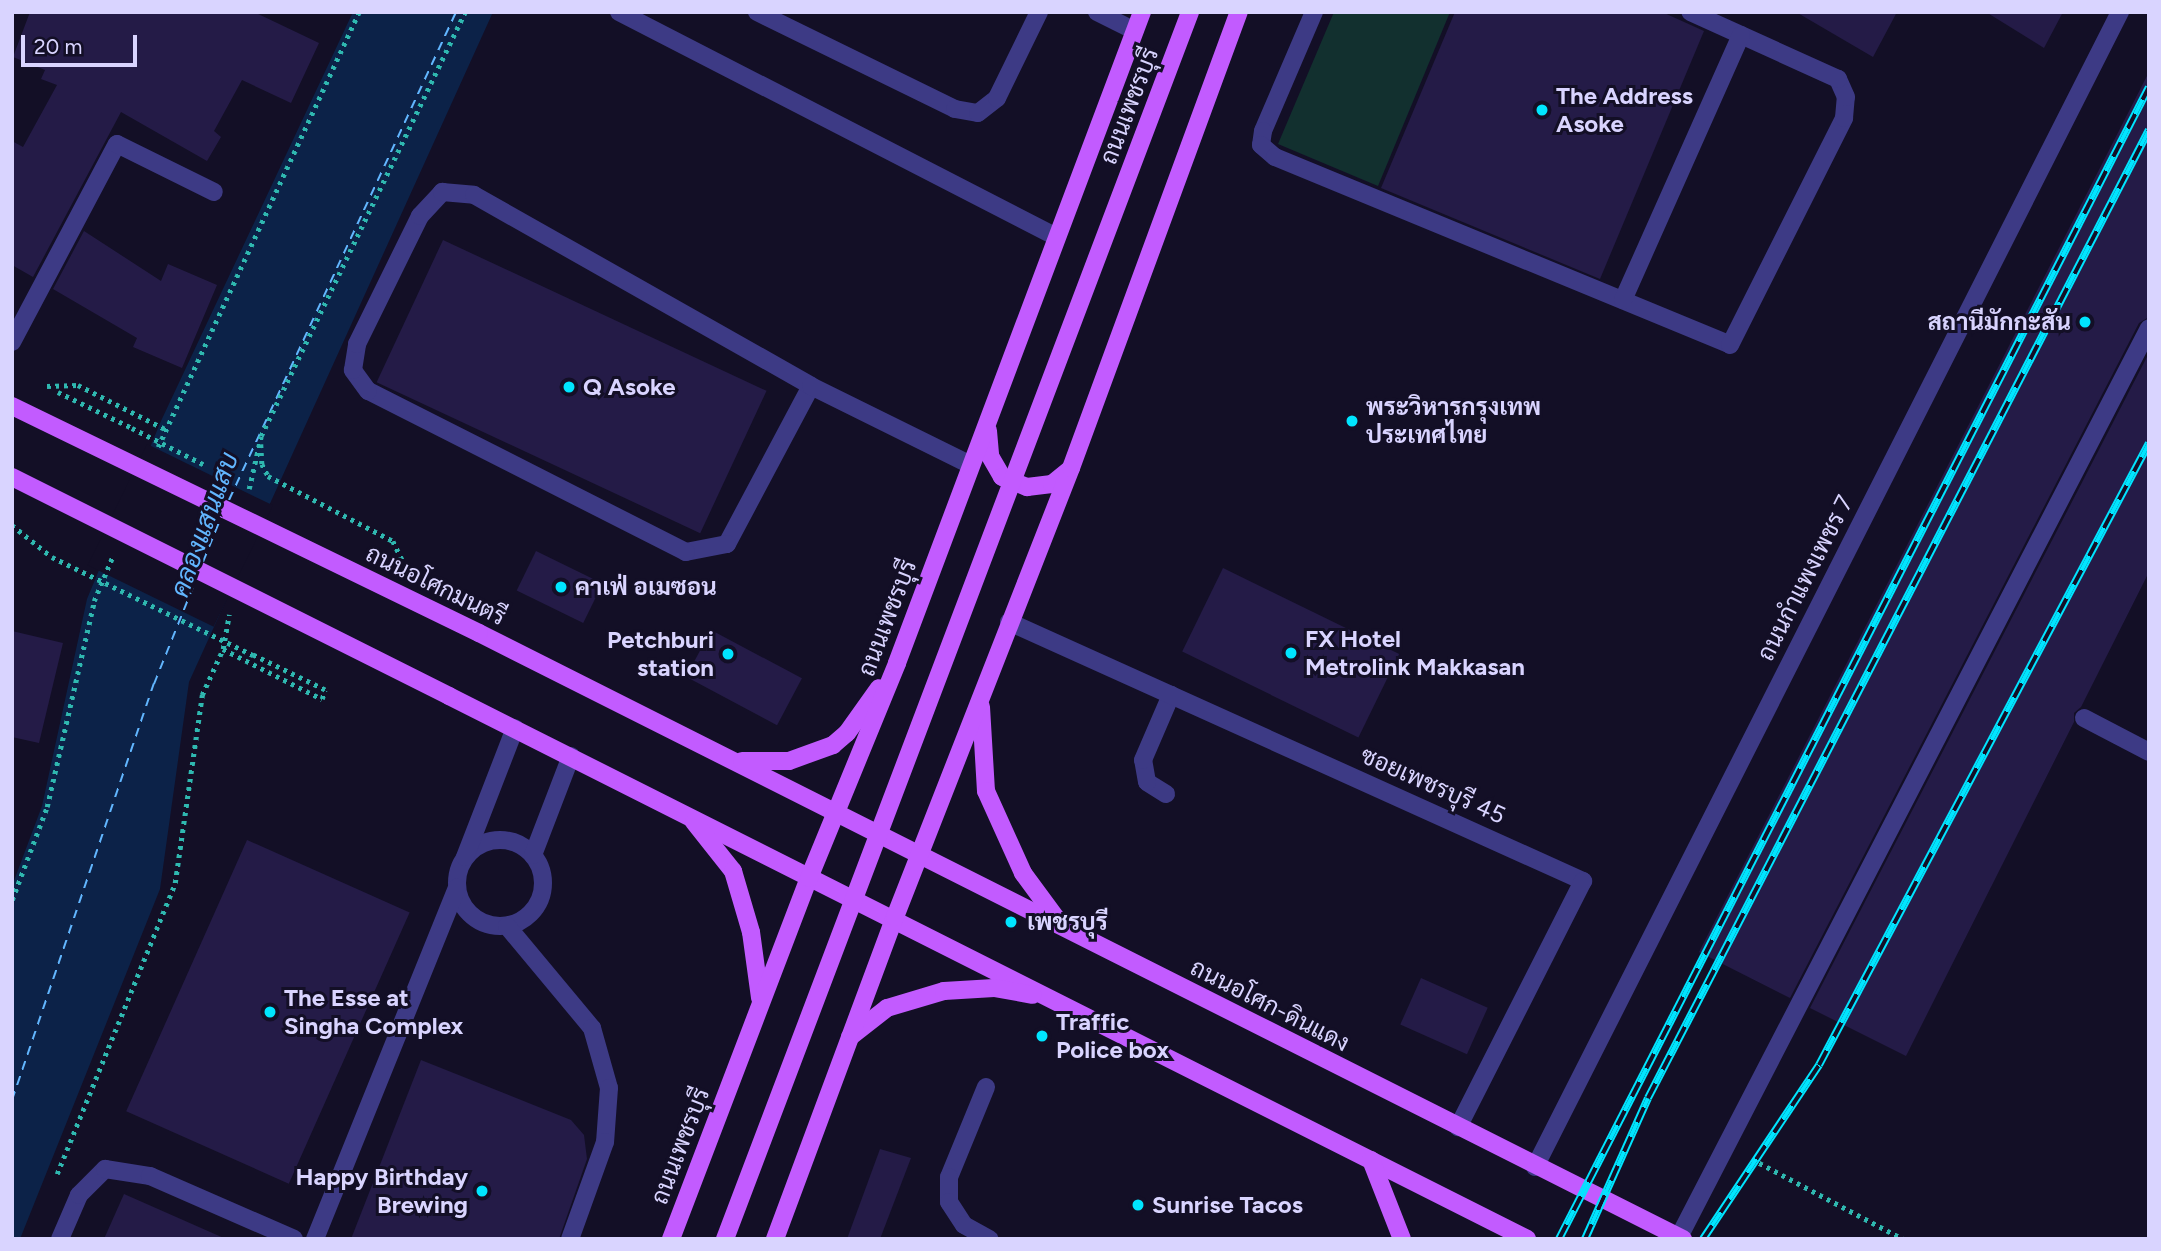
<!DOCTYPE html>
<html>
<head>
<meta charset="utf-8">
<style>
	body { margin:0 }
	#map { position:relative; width:2161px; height:1251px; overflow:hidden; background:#130f26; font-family:Figtree,Sarabun,sans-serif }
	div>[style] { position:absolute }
	.green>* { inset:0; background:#12302f }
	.water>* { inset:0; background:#0c2248 }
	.pier>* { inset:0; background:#130f26; transform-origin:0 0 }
	.ferry>* { height:2px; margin-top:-1px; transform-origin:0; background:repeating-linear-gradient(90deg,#62b6ff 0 9px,transparent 0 16px) }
	.building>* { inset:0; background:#241b47; transform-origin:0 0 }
	.path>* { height:4.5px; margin-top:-2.25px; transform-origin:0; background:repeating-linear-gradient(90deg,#2fb8b0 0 3.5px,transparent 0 8.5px) }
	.service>* { height:18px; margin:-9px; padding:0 9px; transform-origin:9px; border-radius:9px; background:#3d3a85 }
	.service>.ring { margin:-9px; padding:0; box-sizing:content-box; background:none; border:18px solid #3d3a85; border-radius:50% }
	.minor>* { height:18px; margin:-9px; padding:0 9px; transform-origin:9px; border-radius:9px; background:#3d3a85 }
	.tertiary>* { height:18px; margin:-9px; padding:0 9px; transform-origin:9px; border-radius:9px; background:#3d3a85 }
	.primary>* { height:18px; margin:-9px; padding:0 9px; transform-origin:9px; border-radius:9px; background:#c25bff }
	.rail>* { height:8px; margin-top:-4px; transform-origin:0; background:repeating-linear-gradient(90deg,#130f26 0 16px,#00e5ff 0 32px); box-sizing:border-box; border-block:2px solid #00e5ff }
	.path-bridge>* { height:4.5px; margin-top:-2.25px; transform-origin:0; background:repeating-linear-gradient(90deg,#2fb8b0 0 3.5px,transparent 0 8.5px) }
	.primary-bridge>* { height:18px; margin:-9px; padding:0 9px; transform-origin:9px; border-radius:9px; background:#c25bff }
	.dots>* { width:19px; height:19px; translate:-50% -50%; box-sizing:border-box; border:4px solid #130f26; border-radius:50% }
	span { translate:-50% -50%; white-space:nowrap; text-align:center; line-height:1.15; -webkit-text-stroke:6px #130f26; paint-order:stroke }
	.poi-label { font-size:24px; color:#d9d4ff; font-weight:700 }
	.left { translate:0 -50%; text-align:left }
	.right { translate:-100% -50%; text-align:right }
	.street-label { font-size:24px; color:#d9d4ff }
	.water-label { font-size:26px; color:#62b6ff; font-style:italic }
	.frame { position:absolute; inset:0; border:14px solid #d9d4ff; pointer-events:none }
	.scale { position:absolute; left:21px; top:35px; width:116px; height:32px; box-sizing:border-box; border:4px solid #d9d4ff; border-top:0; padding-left:9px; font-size:21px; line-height:24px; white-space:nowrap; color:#d9d4ff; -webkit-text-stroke:5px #130f26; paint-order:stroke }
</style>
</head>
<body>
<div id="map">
	<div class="green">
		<i style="clip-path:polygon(1334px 12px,1450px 12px,1378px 186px,1278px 144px)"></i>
	</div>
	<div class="water">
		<i style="clip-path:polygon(353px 12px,493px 12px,189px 682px,160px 889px,20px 1239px,12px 1239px,12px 886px,42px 806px,87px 599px,161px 421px)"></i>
	</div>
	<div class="pier">
		<i style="left:147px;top:444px;width:140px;height:135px;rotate:26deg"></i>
	</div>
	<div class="ferry">
		<i style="left:229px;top:500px;width:538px;rotate:-65.05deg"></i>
		<i style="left:203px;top:562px;width:51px;rotate:-68deg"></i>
		<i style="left:12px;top:1100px;width:440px;rotate:-71.2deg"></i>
		<i style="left:154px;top:684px;width:115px;rotate:-68.1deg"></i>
	</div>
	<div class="building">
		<i style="clip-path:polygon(30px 12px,254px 12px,319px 43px,291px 103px,242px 80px,214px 131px,221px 137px,207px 161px,121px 112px,33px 277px,12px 265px,12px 141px,23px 147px,57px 85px,41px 79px,45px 70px,13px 57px)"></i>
		<i style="clip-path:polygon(1455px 12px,1662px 12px,1704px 31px,1600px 279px,1381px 188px)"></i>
		<i style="clip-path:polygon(1796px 12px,1897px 12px,1873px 57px)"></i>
		<i style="clip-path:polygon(1986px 12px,2063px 12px,2044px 48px)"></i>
		<i style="clip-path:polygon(2149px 72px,2149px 317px,2139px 323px,1790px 998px,1699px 952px)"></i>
		<i style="clip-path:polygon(84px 231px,161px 281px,168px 264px,217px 285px,182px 368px,133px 347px,137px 338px,53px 289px)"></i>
		<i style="left:443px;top:240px;width:357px;height:157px;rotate:25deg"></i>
		<i style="clip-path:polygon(2149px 353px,2149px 572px,2081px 707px,2074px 713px,2074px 722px,1906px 1056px,1810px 1008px)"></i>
		<i style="left:536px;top:551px;width:74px;height:44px;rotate:26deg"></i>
		<i style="left:1223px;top:568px;width:196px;height:93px;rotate:26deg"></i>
		<i style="left:711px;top:630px;width:103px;height:53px;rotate:28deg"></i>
		<i style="clip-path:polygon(12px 631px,63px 643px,39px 743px,12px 737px)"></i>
		<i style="left:247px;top:840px;width:178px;height:297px;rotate:24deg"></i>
		<i style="left:1421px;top:978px;width:73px;height:51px;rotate:24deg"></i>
		<i style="clip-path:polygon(421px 1060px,571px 1120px,584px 1135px,587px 1159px,559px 1239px,351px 1239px)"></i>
		<i style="clip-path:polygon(880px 1149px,911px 1158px,880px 1239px,847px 1239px)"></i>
		<i style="clip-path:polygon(124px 1194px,226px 1239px,104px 1239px)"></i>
	</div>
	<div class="path">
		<i style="left:47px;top:386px;width:31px;rotate:-2deg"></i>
		<i style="left:78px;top:385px;width:97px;rotate:26.8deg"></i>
		<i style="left:58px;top:392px;width:82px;rotate:25.9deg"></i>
		<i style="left:261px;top:444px;width:20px;rotate:87deg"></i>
		<i style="left:262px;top:464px;width:13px;rotate:63deg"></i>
		<i style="left:268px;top:476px;width:141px;rotate:27.5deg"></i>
		<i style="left:393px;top:541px;width:25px;rotate:64deg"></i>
		<i style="left:158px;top:447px;width:479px;rotate:-65.2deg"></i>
		<i style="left:249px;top:489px;width:54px;rotate:-77.2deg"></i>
		<i style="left:261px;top:436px;width:471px;rotate:-64.3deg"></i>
		<i style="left:12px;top:525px;width:51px;rotate:38.7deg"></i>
		<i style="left:223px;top:649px;width:35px;rotate:-80deg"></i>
		<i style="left:12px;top:900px;width:99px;rotate:-69.4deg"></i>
		<i style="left:47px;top:807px;width:211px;rotate:-77.1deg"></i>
		<i style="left:94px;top:601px;width:47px;rotate:-67.3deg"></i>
		<i style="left:1752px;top:1159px;width:171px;rotate:27.9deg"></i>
		<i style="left:57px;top:1174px;width:314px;rotate:-67.9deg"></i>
		<i style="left:175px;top:883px;width:190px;rotate:-81.8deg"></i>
		<i style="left:202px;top:695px;width:51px;rotate:-65.5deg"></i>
		<i style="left:223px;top:649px;width:111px;rotate:26.8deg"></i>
		<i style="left:322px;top:699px;width:9px;rotate:-72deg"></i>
		<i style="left:325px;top:690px;width:80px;rotate:-154.1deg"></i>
	</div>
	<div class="service">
		<i style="left:619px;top:12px;width:492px;rotate:27.2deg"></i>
		<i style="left:757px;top:12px;width:220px;rotate:26.1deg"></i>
		<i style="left:955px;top:109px;width:23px;rotate:10deg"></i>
		<i style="left:978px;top:113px;width:24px;rotate:-38deg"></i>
		<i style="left:997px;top:98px;width:96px;rotate:-64deg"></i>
		<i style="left:1097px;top:12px;width:42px;rotate:26.6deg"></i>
		<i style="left:1314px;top:12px;width:129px;rotate:113.2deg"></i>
		<i style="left:1263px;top:131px;width:14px;rotate:98deg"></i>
		<i style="left:1261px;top:145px;width:18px;rotate:41deg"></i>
		<i style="left:1275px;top:157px;width:492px;rotate:22.4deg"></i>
		<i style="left:1730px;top:345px;width:254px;rotate:-63.3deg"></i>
		<i style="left:1844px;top:118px;width:21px;rotate:-85deg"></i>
		<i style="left:1846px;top:97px;width:20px;rotate:-114deg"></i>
		<i style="left:1838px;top:79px;width:162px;rotate:-155.6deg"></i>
		<i style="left:1623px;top:300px;width:290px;rotate:-66deg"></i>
		<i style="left:811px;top:386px;width:179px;rotate:118deg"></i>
		<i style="left:727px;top:544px;width:42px;rotate:169deg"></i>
		<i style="left:686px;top:552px;width:356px;rotate:-153.1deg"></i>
		<i style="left:368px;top:391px;width:26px;rotate:-126deg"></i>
		<i style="left:353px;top:370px;width:26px;rotate:-81deg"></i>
		<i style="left:357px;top:344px;width:143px;rotate:-63.8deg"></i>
		<i style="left:420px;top:216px;width:33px;rotate:-47deg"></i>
		<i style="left:442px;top:192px;width:32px;rotate:5deg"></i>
		<i style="left:474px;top:195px;width:387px;rotate:29.5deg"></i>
		<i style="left:811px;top:386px;width:178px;rotate:26.3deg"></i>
		<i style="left:2084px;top:718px;width:73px;rotate:27.6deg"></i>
		<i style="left:1166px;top:794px;width:22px;rotate:-148deg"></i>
		<i style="left:1147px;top:782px;width:22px;rotate:-100deg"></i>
		<i style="left:1143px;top:760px;width:71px;rotate:-66.7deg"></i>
		<i class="ring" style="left:457px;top:840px;width:68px;height:68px"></i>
		<i style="left:533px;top:855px;width:106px;rotate:-69deg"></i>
		<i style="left:465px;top:857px;width:138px;rotate:-68.8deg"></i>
		<i style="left:507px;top:926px;width:133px;rotate:50.2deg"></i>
		<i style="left:592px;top:1028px;width:62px;rotate:74.2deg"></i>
		<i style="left:609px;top:1088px;width:54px;rotate:94.2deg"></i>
		<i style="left:605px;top:1142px;width:103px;rotate:109.8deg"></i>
		<i style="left:986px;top:1087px;width:97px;rotate:112.3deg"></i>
		<i style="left:949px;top:1177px;width:25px;rotate:90deg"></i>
		<i style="left:949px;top:1202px;width:27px;rotate:57deg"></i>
		<i style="left:964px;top:1225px;width:29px;rotate:29deg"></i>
		<i style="left:1679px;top:1237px;width:1023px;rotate:-62.66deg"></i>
		<i style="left:60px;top:1239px;width:48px;rotate:-66.6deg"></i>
		<i style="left:79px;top:1195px;width:37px;rotate:-45deg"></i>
		<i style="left:105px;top:1169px;width:46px;rotate:8.8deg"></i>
		<i style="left:150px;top:1176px;width:157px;rotate:23.6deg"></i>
		<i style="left:315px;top:1239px;width:379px;rotate:-68deg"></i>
	</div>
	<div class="minor">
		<i style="left:12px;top:342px;width:224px;rotate:-62.1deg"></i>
		<i style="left:117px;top:144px;width:108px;rotate:26.3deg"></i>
		<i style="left:1009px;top:622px;width:630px;rotate:24.29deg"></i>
		<i style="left:1583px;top:881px;width:276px;rotate:116.9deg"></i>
	</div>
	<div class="tertiary">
		<i style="left:1535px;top:1167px;width:1295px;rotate:-63.14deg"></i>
	</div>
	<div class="primary">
		<i style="left:988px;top:431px;width:25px;rotate:85deg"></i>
		<i style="left:990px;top:456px;width:24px;rotate:60deg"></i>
		<i style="left:1002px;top:477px;width:27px;rotate:22deg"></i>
		<i style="left:1027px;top:487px;width:25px;rotate:-7deg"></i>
		<i style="left:1052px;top:484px;width:21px;rotate:-39deg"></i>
		<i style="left:479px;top:633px;width:1348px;rotate:26.72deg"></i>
		<i style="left:449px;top:696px;width:1207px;rotate:26.73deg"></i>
		<i style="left:981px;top:707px;width:84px;rotate:86.6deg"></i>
		<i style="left:986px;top:791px;width:90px;rotate:65.7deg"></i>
		<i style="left:1023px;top:873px;width:61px;rotate:53.7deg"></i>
		<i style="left:742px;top:761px;width:47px"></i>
		<i style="left:789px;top:761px;width:47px;rotate:-20deg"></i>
		<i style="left:833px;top:745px;width:18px;rotate:-41deg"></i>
		<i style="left:847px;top:733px;width:55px;rotate:-54.6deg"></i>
		<i style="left:694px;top:822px;width:63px;rotate:51.5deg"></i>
		<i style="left:733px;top:871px;width:64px;rotate:73.6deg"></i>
		<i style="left:751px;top:932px;width:67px;rotate:82.2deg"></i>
		<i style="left:850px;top:1037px;width:47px;rotate:-38.1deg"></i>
		<i style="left:887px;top:1008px;width:59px;rotate:-16.6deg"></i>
		<i style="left:944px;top:991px;width:50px;rotate:-3.4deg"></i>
		<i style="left:994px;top:988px;width:39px;rotate:10deg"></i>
		<i style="left:1371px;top:1160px;width:85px;rotate:68.6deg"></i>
		<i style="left:671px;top:1239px;width:386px;rotate:-69.1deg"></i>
		<i style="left:809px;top:878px;width:232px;rotate:-67.7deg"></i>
		<i style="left:897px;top:663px;width:696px;rotate:-69.38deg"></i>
		<i style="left:775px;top:1239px;width:344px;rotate:-69.6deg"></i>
		<i style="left:895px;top:917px;width:482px;rotate:-68.6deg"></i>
		<i style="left:1071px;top:468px;width:486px;rotate:-69.8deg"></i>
	</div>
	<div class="rail">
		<i style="left:1559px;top:1239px;width:1294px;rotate:-62.88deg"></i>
		<i style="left:1585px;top:1239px;width:154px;rotate:-65.9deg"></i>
		<i style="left:1648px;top:1098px;width:1090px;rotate:-62.64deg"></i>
		<i style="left:1703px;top:1239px;width:209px;rotate:-56.3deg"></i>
		<i style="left:1819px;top:1065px;width:704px;rotate:-62.05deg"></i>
	</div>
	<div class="path-bridge">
		<i style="left:132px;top:428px;width:80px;rotate:26.9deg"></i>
		<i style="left:52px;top:557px;width:224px;rotate:26deg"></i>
	</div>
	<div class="primary-bridge">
		<i style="left:12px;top:406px;width:519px;rotate:25.92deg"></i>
		<i style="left:12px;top:477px;width:489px;rotate:26.6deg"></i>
		<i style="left:725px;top:1239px;width:1312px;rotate:-69.24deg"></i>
	</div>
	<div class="dots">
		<i style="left:1542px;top:110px;background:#00e5ff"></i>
		<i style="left:2085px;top:322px;background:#00e5ff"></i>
		<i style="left:569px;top:387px;background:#00e5ff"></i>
		<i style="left:1352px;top:421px;background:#00e5ff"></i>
		<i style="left:561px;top:587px;background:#00e5ff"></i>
		<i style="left:1291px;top:653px;background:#00e5ff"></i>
		<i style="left:728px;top:654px;background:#00e5ff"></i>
		<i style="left:1011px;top:922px;background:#00e5ff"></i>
		<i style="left:270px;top:1012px;background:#00e5ff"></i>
		<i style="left:1042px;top:1036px;background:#00e5ff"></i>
		<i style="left:482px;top:1191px;background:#00e5ff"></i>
		<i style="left:1138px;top:1205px;background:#00e5ff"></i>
	</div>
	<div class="poi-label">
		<span class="left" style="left:1556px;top:110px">The Address<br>Asoke</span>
		<span class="right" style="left:2071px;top:322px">สถานีมักกะสัน</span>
		<span class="left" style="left:583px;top:387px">Q Asoke</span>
		<span class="left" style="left:1366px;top:421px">พระวิหารกรุงเทพ<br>ประเทศไทย</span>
		<span class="left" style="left:575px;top:587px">คาเฟ่ อเมซอน</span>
		<span class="left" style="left:1305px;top:653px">FX Hotel<br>Metrolink Makkasan</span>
		<span class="right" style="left:714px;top:654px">Petchburi<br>station</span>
		<span class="left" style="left:1027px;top:922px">เพชรบุรี</span>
		<span class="left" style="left:284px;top:1012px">The Esse at<br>Singha Complex</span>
		<span class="left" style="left:1056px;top:1036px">Traffic<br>Police box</span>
		<span class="right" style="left:468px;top:1191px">Happy Birthday<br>Brewing</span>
		<span class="left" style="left:1152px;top:1205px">Sunrise Tacos</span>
	</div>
	<div class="street-label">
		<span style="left:1129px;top:106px;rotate:-69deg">ถนนเพชรบุรี</span>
		<span style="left:1805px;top:578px;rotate:-63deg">ถนนกำแพงเพชร 7</span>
		<span style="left:436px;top:585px;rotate:26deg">ถนนอโศกมนตรี</span>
		<span style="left:887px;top:618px;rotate:-69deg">ถนนเพชรบุรี</span>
		<span style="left:1433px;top:785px;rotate:24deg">ซอยเพชรบุรี 45</span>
		<span style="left:1270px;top:1005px;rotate:27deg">ถนนอโศก-ดินแดง</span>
		<span style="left:680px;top:1146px;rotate:-69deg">ถนนเพชรบุรี</span>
	</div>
	<div class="water-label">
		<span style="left:205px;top:525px;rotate:-70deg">คลองแสนแสบ</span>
	</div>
	<div class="frame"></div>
	<div class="scale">20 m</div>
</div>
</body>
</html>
